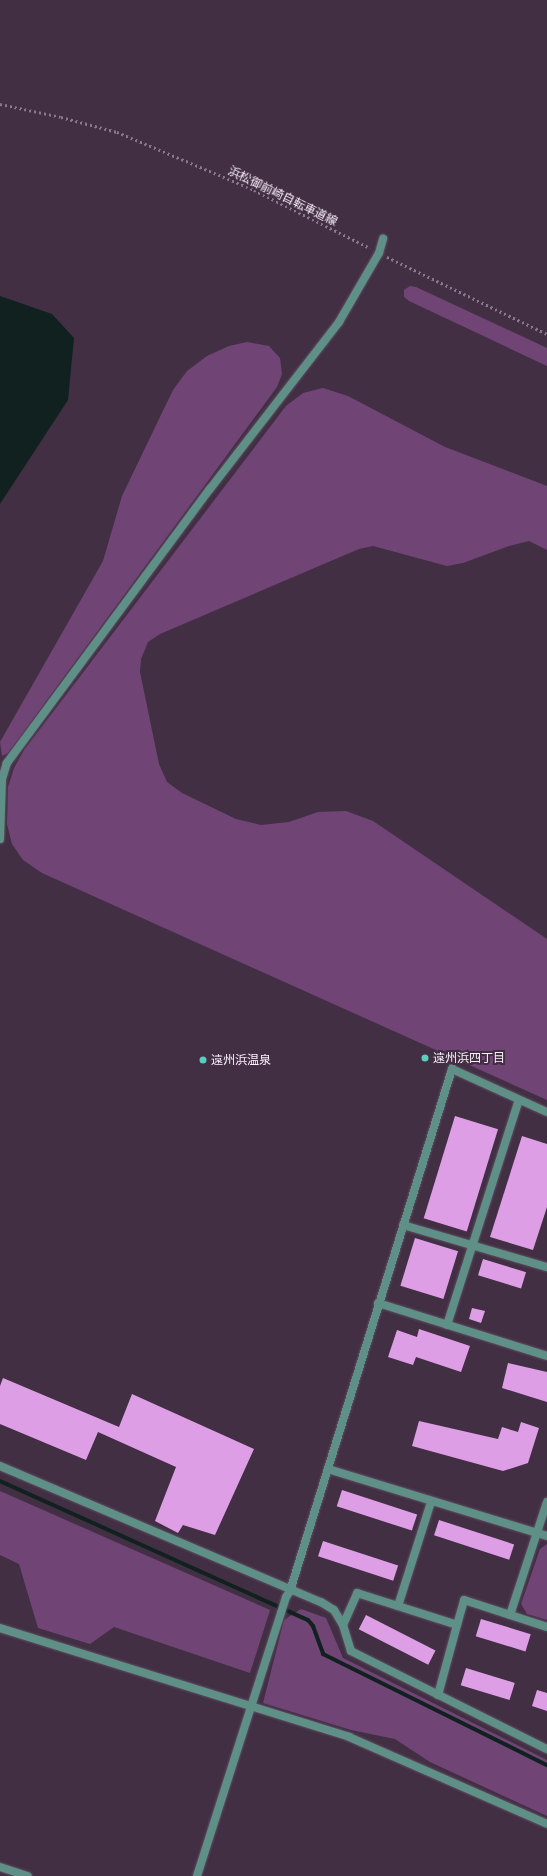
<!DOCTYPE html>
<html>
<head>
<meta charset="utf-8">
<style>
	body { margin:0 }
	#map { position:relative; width:547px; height:1876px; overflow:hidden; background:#422f44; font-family:Ubuntu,"Noto Sans JP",sans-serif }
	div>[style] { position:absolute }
	.green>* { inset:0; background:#704576 }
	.water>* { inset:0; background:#10211f }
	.stream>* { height:4px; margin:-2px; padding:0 2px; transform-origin:2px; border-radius:2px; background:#10211f }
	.building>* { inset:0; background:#de9ee6; transform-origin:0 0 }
	.path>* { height:2.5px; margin-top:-1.25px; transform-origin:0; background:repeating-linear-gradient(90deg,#88788a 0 2px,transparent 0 5px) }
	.roads { filter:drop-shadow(0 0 1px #604e61) drop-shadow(0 0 1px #604e61) }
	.minor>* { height:8px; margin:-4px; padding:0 4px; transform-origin:4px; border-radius:4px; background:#5f9088 }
	.tertiary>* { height:8px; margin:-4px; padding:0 4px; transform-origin:4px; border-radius:4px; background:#5f9088 }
	.dots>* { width:11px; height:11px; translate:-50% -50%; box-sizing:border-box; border:2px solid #422f44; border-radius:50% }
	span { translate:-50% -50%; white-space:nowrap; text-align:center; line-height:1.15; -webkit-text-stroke:4px #422f44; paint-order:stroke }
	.street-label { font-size:12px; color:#fbeffc }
	.poi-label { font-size:12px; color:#fbeffc }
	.left { translate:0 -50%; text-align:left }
</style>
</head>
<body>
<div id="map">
	<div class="green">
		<i style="clip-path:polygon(410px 286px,416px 287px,547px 348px,547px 366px,409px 301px,404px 297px,404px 290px)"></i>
		<i style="clip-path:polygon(247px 342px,269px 346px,280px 358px,282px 374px,277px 387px,8px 753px,2px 756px,0 742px,103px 561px,122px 496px,173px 390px,187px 371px,207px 356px,229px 346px)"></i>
		<i style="clip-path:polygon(323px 388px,348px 396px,445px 447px,547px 486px,547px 550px,529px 541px,509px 546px,463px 563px,447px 566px,373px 546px,359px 549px,160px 634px,148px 642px,141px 659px,140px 672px,159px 764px,167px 782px,182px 793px,236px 819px,261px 825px,289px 822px,318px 812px,346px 811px,373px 821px,547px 939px,547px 1100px,42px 873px,23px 860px,12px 844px,7px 824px,8px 787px,14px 768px,24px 750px,286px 406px,303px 393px)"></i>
		<i style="clip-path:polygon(0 1491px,270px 1610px,250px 1673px,114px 1627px,90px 1644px,38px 1628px,19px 1564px,0 1555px)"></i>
		<i style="clip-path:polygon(547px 1544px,547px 1620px,527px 1614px,521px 1604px,540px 1549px)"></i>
		<i style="clip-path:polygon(301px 1609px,326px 1618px,343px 1658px,547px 1760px,547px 1816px,430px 1762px,395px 1739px,351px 1730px,263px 1703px,284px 1620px)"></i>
	</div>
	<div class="water">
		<i style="clip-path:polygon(0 296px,52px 314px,74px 338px,68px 400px,0 504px)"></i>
	</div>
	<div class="stream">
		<i style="left:0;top:1481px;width:338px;rotate:24.3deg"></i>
		<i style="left:308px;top:1620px;width:8px;rotate:50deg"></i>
		<i style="left:313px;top:1626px;width:30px;rotate:70deg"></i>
		<i style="left:323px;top:1654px;width:250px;rotate:26.4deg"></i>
	</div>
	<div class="building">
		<i style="left:455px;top:1116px;width:45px;height:107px;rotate:17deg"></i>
		<i style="clip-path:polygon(522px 1136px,547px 1144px,547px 1207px,533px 1250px,490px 1237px)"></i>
		<i style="left:415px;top:1238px;width:45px;height:50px;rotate:17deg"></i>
		<i style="left:483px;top:1259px;width:45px;height:17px;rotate:17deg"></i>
		<i style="clip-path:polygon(472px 1308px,485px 1311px,481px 1323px,469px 1319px)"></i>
		<i style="clip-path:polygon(419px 1329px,470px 1346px,461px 1372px,416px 1357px,413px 1365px,388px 1357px,397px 1330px,417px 1337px)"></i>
		<i style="clip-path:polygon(508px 1363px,547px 1372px,547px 1402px,502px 1388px)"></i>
		<i style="clip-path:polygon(3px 1378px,119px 1427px,132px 1394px,254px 1449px,215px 1535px,183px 1525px,178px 1533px,155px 1521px,176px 1467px,98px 1432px,86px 1460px,0 1424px,0 1386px)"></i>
		<i style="clip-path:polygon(419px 1421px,498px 1439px,502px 1427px,518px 1432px,521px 1422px,539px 1428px,528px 1463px,503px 1471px,412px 1446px)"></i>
		<i style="left:342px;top:1490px;width:79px;height:17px;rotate:18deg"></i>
		<i style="left:439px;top:1520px;width:79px;height:16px;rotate:18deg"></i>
		<i style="left:323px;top:1541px;width:79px;height:16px;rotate:18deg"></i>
		<i style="left:366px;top:1615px;width:78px;height:16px;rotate:27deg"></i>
		<i style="left:481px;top:1619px;width:52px;height:18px;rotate:17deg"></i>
		<i style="left:466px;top:1668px;width:51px;height:18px;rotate:17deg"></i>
		<i style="clip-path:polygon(537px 1690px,547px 1693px,547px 1711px,532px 1706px)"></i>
	</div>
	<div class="path">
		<i style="left:0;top:104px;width:62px;rotate:12deg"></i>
		<i style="left:61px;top:117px;width:58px;rotate:15deg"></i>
		<i style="left:117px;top:132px;width:149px;rotate:22.9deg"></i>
		<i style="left:254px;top:190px;width:130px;rotate:26.6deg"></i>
		<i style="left:387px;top:257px;width:178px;rotate:25.7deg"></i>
	</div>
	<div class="roads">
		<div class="minor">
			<i style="left:0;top:839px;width:60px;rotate:-88.1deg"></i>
			<i style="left:2px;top:779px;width:17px;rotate:-73deg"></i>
			<i style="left:7px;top:763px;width:341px;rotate:-53.5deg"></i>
			<i style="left:210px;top:489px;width:211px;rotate:-52.3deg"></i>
			<i style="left:339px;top:322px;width:80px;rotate:-59.9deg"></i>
			<i style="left:379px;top:253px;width:15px;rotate:-74deg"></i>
			<i style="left:403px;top:1225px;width:150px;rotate:16.3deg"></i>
			<i style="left:378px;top:1303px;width:177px;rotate:17.4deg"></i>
			<i style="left:447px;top:1325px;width:236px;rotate:-72.3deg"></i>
			<i style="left:0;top:1466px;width:349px;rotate:23deg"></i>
			<i style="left:321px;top:1602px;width:15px;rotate:32deg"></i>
			<i style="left:334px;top:1610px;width:17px;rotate:59deg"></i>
			<i style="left:343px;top:1625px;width:27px;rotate:73deg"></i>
			<i style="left:351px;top:1651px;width:219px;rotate:26.6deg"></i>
			<i style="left:328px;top:1469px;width:229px;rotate:17deg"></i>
			<i style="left:398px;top:1606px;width:109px;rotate:-72.4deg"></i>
			<i style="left:510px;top:1615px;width:119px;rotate:-71.9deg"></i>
			<i style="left:343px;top:1625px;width:35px;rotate:-66deg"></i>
			<i style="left:357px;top:1593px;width:105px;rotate:17.7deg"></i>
			<i style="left:457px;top:1625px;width:26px;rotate:-74deg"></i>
			<i style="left:464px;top:1600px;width:87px;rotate:18deg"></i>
			<i style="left:0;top:1628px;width:366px;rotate:17.3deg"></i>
			<i style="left:349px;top:1737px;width:216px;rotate:23.7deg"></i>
			<i style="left:438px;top:1695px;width:73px;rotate:-74.8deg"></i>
			<i style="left:0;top:1867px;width:29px;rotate:18deg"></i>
			<i style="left:197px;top:1876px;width:293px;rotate:-72.3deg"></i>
			<i style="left:286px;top:1597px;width:7px;rotate:-56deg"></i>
			<i style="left:290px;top:1591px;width:547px;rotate:-72.76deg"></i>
		</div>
		<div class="tertiary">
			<i style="left:452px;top:1069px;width:104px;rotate:24.4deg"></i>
		</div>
	</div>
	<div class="dots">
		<i style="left:425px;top:1058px;background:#59cebf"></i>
		<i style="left:203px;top:1060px;background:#59cebf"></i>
	</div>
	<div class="street-label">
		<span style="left:283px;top:196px;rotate:26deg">浜松御前崎自転車道線</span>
	</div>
	<div class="poi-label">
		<span class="left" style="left:433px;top:1058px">遠州浜四丁目</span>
		<span class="left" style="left:211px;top:1060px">遠州浜温泉</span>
	</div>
</div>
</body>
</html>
